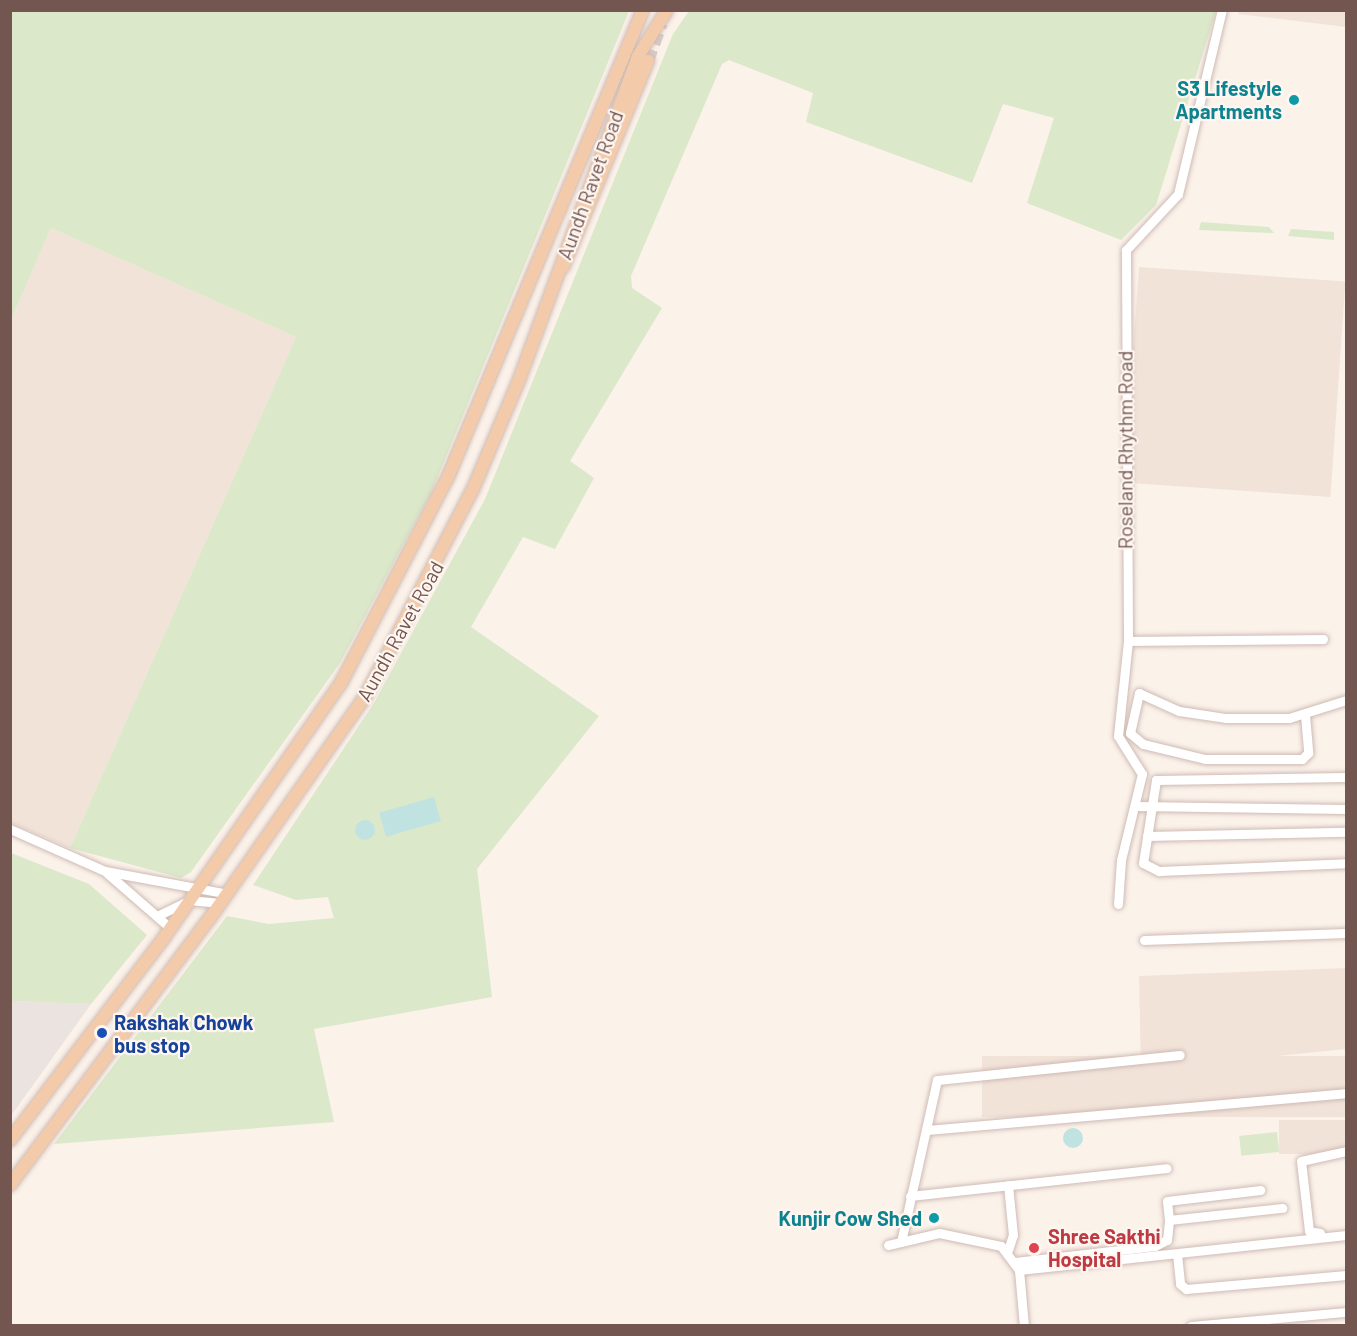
<!DOCTYPE html>
<html>
<head>
<meta charset="utf-8">
<style>
	body { margin:0 }
	#map { position:relative; width:1357px; height:1336px; overflow:hidden; background:#fbf2ea; font-family:Barlow,sans-serif }
	div>[style] { position:absolute }
	.residential>* { inset:0; background:#f2e3d9; transform-origin:0 0 }
	.industrial>* { inset:0; background:#ebe3e0 }
	.green>* { inset:0; background:#dbe8ca; transform-origin:0 0 }
	.water>* { inset:0; background:#c0e3e2; transform-origin:0 0 }
	.round { border-radius:50% }
	.major-tunnel>* { height:12px; margin-top:-6px; transform-origin:0; background:repeating-linear-gradient(90deg,#d9cbc4 0 12px,transparent 0 18px) }
	.roads { filter:drop-shadow(0 0 2px #cebbb4) drop-shadow(0 0 2px #cebbb4) }
	.minor>* { height:9px; margin:-4.5px; padding:0 4.5px; transform-origin:4.5px; border-radius:4.5px; background:#fff }
	.major>* { height:12px; margin:-6px; padding:0 6px; transform-origin:6px; border-radius:6px; background:#f3cbaa }
	.dots>* { width:16px; height:16px; translate:-50% -50%; box-sizing:border-box; border:3px solid #fef6f1; border-radius:50% }
	span { translate:-50% -50%; white-space:nowrap; text-align:center; line-height:1.15; -webkit-text-stroke:4.5px #fef6f1; paint-order:stroke }
	.culture-label { font-size:20px; color:#0d838f; font-weight:700 }
	.right { translate:-100% -50%; text-align:right }
	.street-label { font-size:20px; color:#745650 }
	.transit-label { font-size:20px; color:#164399; font-weight:700 }
	.left { translate:0 -50%; text-align:left }
	.health-label { font-size:20px; color:#be3a42; font-weight:700 }
	.frame { position:absolute; inset:0; border:12px solid #745650; pointer-events:none }
</style>
</head>
<body>
<div id="map">
	<div class="residential">
		<i style="clip-path:polygon(1239px 10px,1346px 11px,1346px 27px,1238px 14px)"></i>
		<i style="clip-path:polygon(51px 228px,296px 337px,70px 848px,11px 823px,11px 320px)"></i>
		<i style="left:1139px;top:267px;width:207px;height:216px;rotate:4deg"></i>
		<i style="clip-path:polygon(1346px 968px,1346px 1049px,1141px 1070px,1139px 976px)"></i>
		<i style="left:1346px;top:1056px;width:61px;height:364px;rotate:90deg"></i>
		<i style="left:1346px;top:1120px;width:34px;height:67px;rotate:90deg"></i>
	</div>
	<div class="industrial">
		<i style="clip-path:polygon(11px 1001px,91px 1004px,11px 1116px)"></i>
	</div>
	<div class="green">
		<i style="clip-path:polygon(11px 11px,629px 11px,432px 491px,340px 663px,191px 872px,181px 878px,70px 848px,296px 337px,51px 228px,11px 320px)"></i>
		<i style="clip-path:polygon(689px 11px,1216px 11px,1156px 205px,1121px 240px,1027px 203px,1054px 118px,1003px 104px,972px 183px,806px 122px,813px 93px,729px 60px,722px 64px,631px 276px,632px 288px,662px 308px,570px 461px,594px 478px,555px 549px,523px 537px,471px 627px,599px 716px,477px 869px,492px 997px,314px 1029px,334px 1122px,54px 1144px,227px 916px,269px 924px,334px 918px,328px 897px,296px 900px,253px 885px,374px 703px,485px 499px,673px 34px)"></i>
		<i style="clip-path:polygon(1201px 222px,1269px 227px,1274px 233px,1199px 230px)"></i>
		<i style="clip-path:polygon(1291px 229px,1334px 232px,1334px 240px,1288px 236px)"></i>
		<i style="clip-path:polygon(11px 853px,89px 884px,147px 935px,91px 1004px,11px 1001px)"></i>
		<i style="left:1277px;top:1132px;width:20px;height:38px;rotate:84deg"></i>
	</div>
	<div class="water">
		<i style="left:434px;top:797px;width:25px;height:57px;rotate:74deg"></i>
		<i class="round" style="left:355px;top:820px;width:20px;height:20px"></i>
		<i class="round" style="left:1063px;top:1128px;width:20px;height:20px"></i>
	</div>
	<div class="major-tunnel">
		<i style="left:648px;top:61px;width:40px;rotate:-69.8deg"></i>
	</div>
	<div class="roads">
		<div class="minor">
			<i style="left:1128px;top:641px;width:195px;rotate:-0.6deg"></i>
			<i style="left:1305px;top:715px;width:38px;rotate:85deg"></i>
			<i style="left:1308px;top:753px;width:8px;rotate:135deg"></i>
			<i style="left:1302px;top:759px;width:97px;rotate:180deg"></i>
			<i style="left:1205px;top:759px;width:64px;rotate:-166.4deg"></i>
			<i style="left:1143px;top:744px;width:17px;rotate:-140deg"></i>
			<i style="left:1130px;top:733px;width:41px;rotate:-77.3deg"></i>
			<i style="left:1139px;top:693px;width:44px;rotate:24.2deg"></i>
			<i style="left:1179px;top:711px;width:48px;rotate:8.5deg"></i>
			<i style="left:1226px;top:718px;width:63px"></i>
			<i style="left:1289px;top:718px;width:60px;rotate:-17.5deg"></i>
			<i style="left:1346px;top:777px;width:190px;rotate:179.1deg"></i>
			<i style="left:1156px;top:780px;width:84px;rotate:98.9deg"></i>
			<i style="left:1143px;top:863px;width:18px;rotate:27deg"></i>
			<i style="left:1159px;top:871px;width:187px;rotate:-2.4deg"></i>
			<i style="left:1136px;top:806px;width:210px;rotate:0.8deg"></i>
			<i style="left:10px;top:829px;width:104px;rotate:23.9deg"></i>
			<i style="left:105px;top:871px;width:121px;rotate:10.5deg"></i>
			<i style="left:1147px;top:836px;width:199px;rotate:-1.2deg"></i>
			<i style="left:107px;top:873px;width:84px;rotate:41.1deg"></i>
			<i style="left:1118px;top:904px;width:44px;rotate:-86.1deg"></i>
			<i style="left:1121px;top:860px;width:89px;rotate:-76.3deg"></i>
			<i style="left:1142px;top:774px;width:45px;rotate:-122.3deg"></i>
			<i style="left:1118px;top:736px;width:96px;rotate:-84deg"></i>
			<i style="left:1128px;top:641px;width:391px;rotate:-90.3deg"></i>
			<i style="left:1126px;top:250px;width:76px;rotate:-47.1deg"></i>
			<i style="left:1178px;top:194px;width:189px;rotate:-76.6deg"></i>
			<i style="left:157px;top:916px;width:37px;rotate:-26deg"></i>
			<i style="left:190px;top:900px;width:29px;rotate:6deg"></i>
			<i style="left:1144px;top:940px;width:202px;rotate:-2deg"></i>
			<i style="left:926px;top:1130px;width:422px;rotate:-5deg"></i>
			<i style="left:910px;top:1196px;width:258px;rotate:-6.2deg"></i>
			<i style="left:1169px;top:1220px;width:19px;rotate:-96deg"></i>
			<i style="left:1167px;top:1201px;width:94px;rotate:-6.7deg"></i>
			<i style="left:1320px;top:1233px;width:11px;rotate:-170deg"></i>
			<i style="left:1309px;top:1231px;width:70px;rotate:-96.5deg"></i>
			<i style="left:1301px;top:1161px;width:46px;rotate:-12.5deg"></i>
			<i style="left:901px;top:1242px;width:166px;rotate:-77.5deg"></i>
			<i style="left:937px;top:1080px;width:244px;rotate:-5.9deg"></i>
			<i style="left:888px;top:1245px;width:52px;rotate:-13.2deg"></i>
			<i style="left:939px;top:1233px;width:63px;rotate:11.8deg"></i>
			<i style="left:1001px;top:1246px;width:30px;rotate:53deg"></i>
			<i style="left:1019px;top:1270px;width:56px;rotate:84.9deg"></i>
			<i style="left:1008px;top:1250px;width:16px;rotate:-72deg"></i>
			<i style="left:1013px;top:1235px;width:50px;rotate:-95.7deg"></i>
			<i style="left:1177px;top:1254px;width:30px;rotate:84deg"></i>
			<i style="left:1180px;top:1284px;width:8px;rotate:40deg"></i>
			<i style="left:1186px;top:1289px;width:161px;rotate:-5deg"></i>
			<i style="left:1015px;top:1262px;width:141px;rotate:-6.5deg"></i>
			<i style="left:1155px;top:1246px;width:13px;rotate:-27deg"></i>
			<i style="left:1167px;top:1240px;width:20px;rotate:-84deg"></i>
			<i style="left:1169px;top:1220px;width:114px;rotate:-6.1deg"></i>
			<i style="left:1019px;top:1270px;width:329px;rotate:-6.1deg"></i>
			<i style="left:1191px;top:1326px;width:156px;rotate:-5.2deg"></i>
		</div>
		<div class="major">
			<i style="left:563px;top:267px;width:223px;rotate:-67.6deg"></i>
			<i style="left:10px;top:1140px;width:253px;rotate:-52.7deg"></i>
			<i style="left:163px;top:939px;width:312px;rotate:-55.2deg"></i>
			<i style="left:341px;top:683px;width:232px;rotate:-62.6deg"></i>
			<i style="left:448px;top:477px;width:506px;rotate:-67.34deg"></i>
			<i style="left:10px;top:1185px;width:334px;rotate:-53.2deg"></i>
			<i style="left:210px;top:918px;width:270px;rotate:-55deg"></i>
			<i style="left:365px;top:697px;width:234px;rotate:-62.6deg"></i>
			<i style="left:473px;top:489px;width:118px;rotate:-67.1deg"></i>
			<i style="left:519px;top:380px;width:345px;rotate:-69.8deg"></i>
			<i style="left:638px;top:56px;width:54px;rotate:-57.8deg"></i>
		</div>
	</div>
	<div class="dots">
		<i style="left:1294px;top:100px;background:#0f9aa8"></i>
		<i style="left:102px;top:1033px;background:#1a4fb4"></i>
		<i style="left:934px;top:1218px;background:#0f9aa8"></i>
		<i style="left:1034px;top:1248px;background:#e0444e"></i>
	</div>
	<div class="culture-label">
		<span class="right" style="left:1282px;top:100px">S3 Lifestyle<br>Apartments</span>
		<span class="right" style="left:922px;top:1218px">Kunjir Cow Shed</span>
	</div>
	<div class="street-label">
		<span style="left:590px;top:185px;rotate:-70deg">Aundh Ravet Road</span>
		<span style="left:1125px;top:450px;rotate:-90deg">Roseland Rhythm Road</span>
		<span style="left:400px;top:631px;rotate:-61deg">Aundh Ravet Road</span>
	</div>
	<div class="transit-label">
		<span class="left" style="left:114px;top:1034px">Rakshak Chowk<br>bus stop</span>
	</div>
	<div class="health-label">
		<span class="left" style="left:1048px;top:1248px">Shree Sakthi<br>Hospital</span>
	</div>
	<div class="frame"></div>
</div>
</body>
</html>
